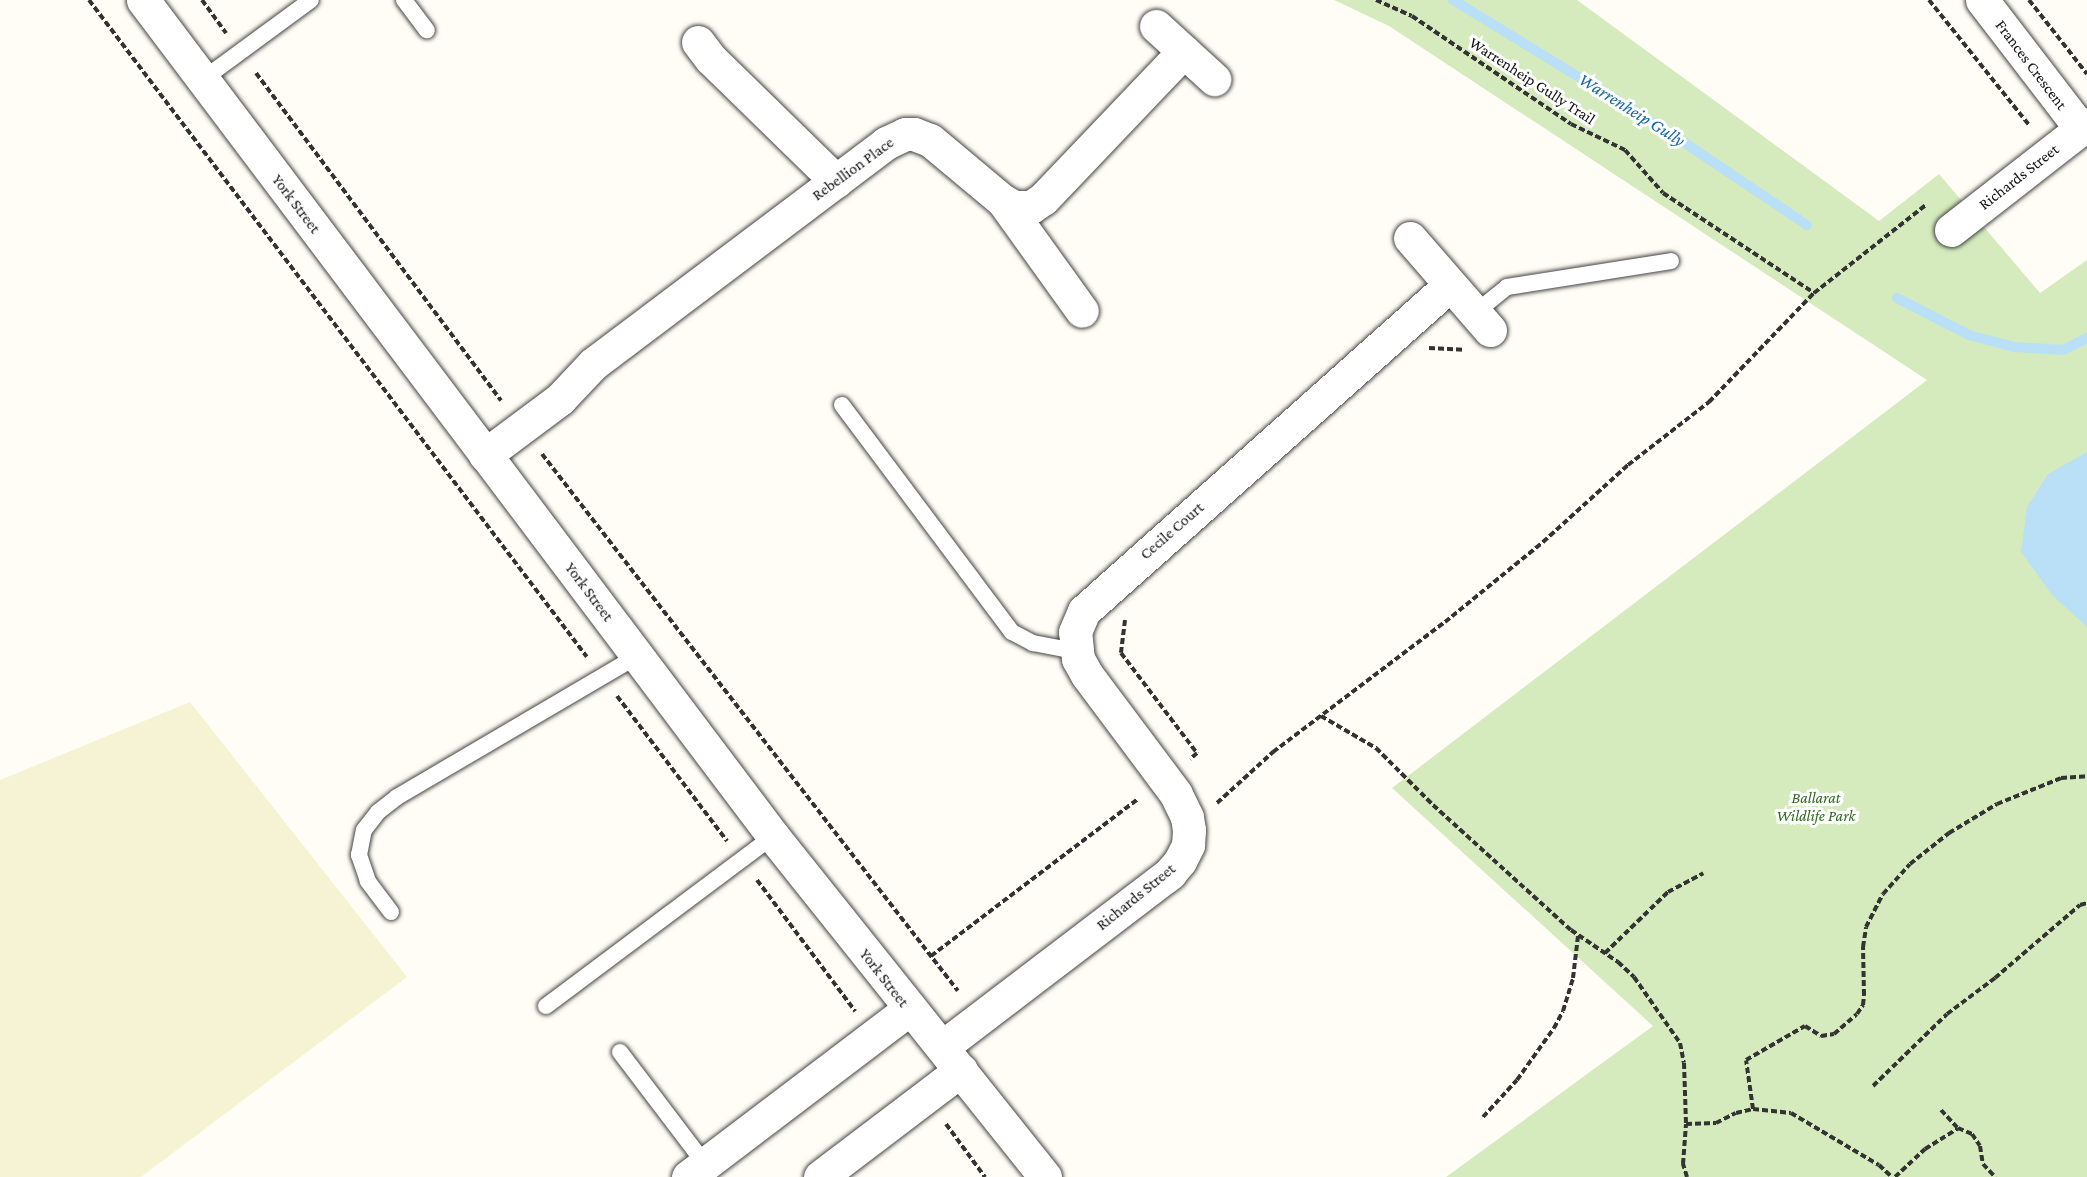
<!DOCTYPE html>
<html>
<head>
<meta charset="utf-8">
<style>
	body { margin:0 }
	#map { position:relative; width:2087px; height:1177px; overflow:hidden; background:#fffdf5; font-family:"Crimson Pro",serif }
	div>[style] { position:absolute }
	.farmland>* { inset:0; background:#f6f3d4 }
	.green>* { inset:0; background:#d5ebbd }
	.water>* { inset:0; background:#b9e0f7 }
	.stream>* { height:10px; margin:-5px; padding:0 5px; transform-origin:5px; border-radius:5px; background:#b9e0f7 }
	.path>* { height:4px; margin-top:-2px; transform-origin:0; background:repeating-linear-gradient(90deg,#333 0 6px,transparent 0 9px) }
	.roads { filter:drop-shadow(0 0 2px #444) drop-shadow(0 0 2px #444) }
	.lane>* { height:16px; margin:-8px; padding:0 8px; transform-origin:8px; border-radius:8px; background:#fff }
	.street>* { height:33px; margin:-16.5px; padding:0 16.5px; transform-origin:16.5px; border-radius:16.5px; background:#fff }
	span { translate:-50% -50%; white-space:nowrap; text-align:center; line-height:1.15; -webkit-text-stroke:6px #fff; paint-order:stroke }
	.street-label { font-size:16px; color:#111 }
	.park-label { font-size:16px; color:#2f6b1f; font-style:italic }
	.water-label { font-size:18px; color:#1768a6; font-style:italic }
</style>
</head>
<body>
<div id="map">
	<div class="farmland">
		<i style="clip-path:polygon(190px 702px,407px 977px,141px 1177px,0 1177px,0 780px)"></i>
	</div>
	<div class="green">
		<i style="clip-path:polygon(1334px 0,1577px 0,1879px 221px,1939px 174px,2040px 293px,2087px 260px,2087px 1177px,1446px 1177px,1653px 1026px,1392px 788px,1927px 380px,1389px 26px)"></i>
	</div>
	<div class="water">
		<i style="clip-path:polygon(2087px 452px,2087px 627px,2052px 595px,2021px 552px,2027px 507px,2048px 474px)"></i>
	</div>
	<div class="stream">
		<i style="left:1453px;top:0;width:255px;rotate:31.5deg"></i>
		<i style="left:1670px;top:133px;width:165px;rotate:33.9deg"></i>
		<i style="left:1897px;top:298px;width:81px;rotate:27.2deg"></i>
		<i style="left:1969px;top:335px;width:47px;rotate:14.9deg"></i>
		<i style="left:2014px;top:347px;width:49px;rotate:3.5deg"></i>
		<i style="left:2063px;top:350px;width:27px;rotate:-27deg"></i>
	</div>
	<div class="path">
		<i style="left:89px;top:0;width:824px;rotate:52.84deg"></i>
		<i style="left:202px;top:0;width:41px;rotate:54deg"></i>
		<i style="left:1376px;top:0;width:39px;rotate:24deg"></i>
		<i style="left:1412px;top:16px;width:192px;rotate:34.2deg"></i>
		<i style="left:1571px;top:124px;width:60px;rotate:25.7deg"></i>
		<i style="left:1625px;top:150px;width:57px;rotate:48.5deg"></i>
		<i style="left:1663px;top:193px;width:181px;rotate:33.5deg"></i>
		<i style="left:1929px;top:0;width:161px;rotate:51.3deg"></i>
		<i style="left:2029px;top:0;width:94px;rotate:51.9deg"></i>
		<i style="left:256px;top:73px;width:409px;rotate:53.2deg"></i>
		<i style="left:1429px;top:348px;width:35px;rotate:3deg"></i>
		<i style="left:542px;top:454px;width:679px;rotate:52.24deg"></i>
		<i style="left:1125px;top:620px;width:33px;rotate:97deg"></i>
		<i style="left:1121px;top:653px;width:126px;rotate:52.8deg"></i>
		<i style="left:1197px;top:753px;width:9px;rotate:139deg"></i>
		<i style="left:617px;top:696px;width:182px;rotate:52.8deg"></i>
		<i style="left:1321px;top:716px;width:64px;rotate:30.2deg"></i>
		<i style="left:1376px;top:748px;width:81px;rotate:45deg"></i>
		<i style="left:1433px;top:805px;width:186px;rotate:42.2deg"></i>
		<i style="left:1571px;top:930px;width:57px;rotate:34.2deg"></i>
		<i style="left:1618px;top:962px;width:22px;rotate:43deg"></i>
		<i style="left:1634px;top:977px;width:80px;rotate:55.1deg"></i>
		<i style="left:1680px;top:1043px;width:20px;rotate:79deg"></i>
		<i style="left:1684px;top:1063px;width:61px;rotate:88.1deg"></i>
		<i style="left:1217px;top:803px;width:76px;rotate:-42.3deg"></i>
		<i style="left:1273px;top:752px;width:216px;rotate:-37.1deg"></i>
		<i style="left:1445px;top:622px;width:127px;rotate:-39.2deg"></i>
		<i style="left:1543px;top:542px;width:115px;rotate:-42.2deg"></i>
		<i style="left:1628px;top:465px;width:103px;rotate:-37.9deg"></i>
		<i style="left:1709px;top:402px;width:151px;rotate:-46.1deg"></i>
		<i style="left:1814px;top:293px;width:142px;rotate:-38.2deg"></i>
		<i style="left:757px;top:880px;width:164px;rotate:53.2deg"></i>
		<i style="left:1605px;top:953px;width:88px;rotate:-44.1deg"></i>
		<i style="left:1668px;top:892px;width:40px;rotate:-28deg"></i>
		<i style="left:931px;top:956px;width:260px;rotate:-37.2deg"></i>
		<i style="left:1873px;top:1086px;width:103px;rotate:-44.2deg"></i>
		<i style="left:1947px;top:1014px;width:60px;rotate:-36.9deg"></i>
		<i style="left:1995px;top:978px;width:112px;rotate:-40.7deg"></i>
		<i style="left:2080px;top:905px;width:7px;rotate:-16deg"></i>
		<i style="left:1753px;top:1109px;width:49px;rotate:-98.1deg"></i>
		<i style="left:1746px;top:1060px;width:68px;rotate:-30deg"></i>
		<i style="left:1805px;top:1026px;width:19px;rotate:32deg"></i>
		<i style="left:1821px;top:1036px;width:13px;rotate:-9deg"></i>
		<i style="left:1834px;top:1034px;width:30px;rotate:-41deg"></i>
		<i style="left:1857px;top:1014px;width:11px;rotate:-56deg"></i>
		<i style="left:1863px;top:1005px;width:10px;rotate:-84deg"></i>
		<i style="left:1864px;top:995px;width:48px;rotate:-91.2deg"></i>
		<i style="left:1863px;top:947px;width:20px;rotate:-81deg"></i>
		<i style="left:1866px;top:927px;width:37px;rotate:-63deg"></i>
		<i style="left:1883px;top:894px;width:40px;rotate:-48deg"></i>
		<i style="left:1910px;top:864px;width:50px;rotate:-38.5deg"></i>
		<i style="left:1949px;top:833px;width:56px;rotate:-31.1deg"></i>
		<i style="left:1997px;top:804px;width:69px;rotate:-22.1deg"></i>
		<i style="left:2061px;top:778px;width:26px;rotate:-4deg"></i>
		<i style="left:1941px;top:1110px;width:25px;rotate:47deg"></i>
		<i style="left:1958px;top:1128px;width:15px;rotate:23deg"></i>
		<i style="left:1972px;top:1134px;width:14px;rotate:56deg"></i>
		<i style="left:1980px;top:1146px;width:18px;rotate:81deg"></i>
		<i style="left:1983px;top:1164px;width:18px;rotate:47deg"></i>
		<i style="left:1483px;top:1117px;width:50px;rotate:-47.4deg"></i>
		<i style="left:1517px;top:1080px;width:64px;rotate:-54.6deg"></i>
		<i style="left:1554px;top:1028px;width:19px;rotate:-62deg"></i>
		<i style="left:1563px;top:1011px;width:34px;rotate:-73deg"></i>
		<i style="left:1573px;top:978px;width:42px;rotate:-83.2deg"></i>
		<i style="left:946px;top:1124px;width:66px;rotate:53.7deg"></i>
		<i style="left:1687px;top:1177px;width:14px;rotate:-107deg"></i>
		<i style="left:1683px;top:1164px;width:40px;rotate:-85.7deg"></i>
		<i style="left:1686px;top:1124px;width:30px;rotate:-2deg"></i>
		<i style="left:1716px;top:1123px;width:22px;rotate:-27deg"></i>
		<i style="left:1736px;top:1113px;width:17px;rotate:-13deg"></i>
		<i style="left:1753px;top:1109px;width:38px;rotate:6deg"></i>
		<i style="left:1791px;top:1113px;width:102px;rotate:30.6deg"></i>
		<i style="left:1879px;top:1165px;width:18px;rotate:43deg"></i>
		<i style="left:1895px;top:1177px;width:41px;rotate:-43deg"></i>
		<i style="left:1925px;top:1149px;width:39px;rotate:-32deg"></i>
	</div>
	<div class="roads">
		<div class="lane">
			<i style="left:404px;top:0;width:38px;rotate:53deg"></i>
			<i style="left:202px;top:80px;width:135px;rotate:-36.3deg"></i>
			<i style="left:1475px;top:313px;width:41px;rotate:-39.1deg"></i>
			<i style="left:1507px;top:287px;width:166px;rotate:-9deg"></i>
			<i style="left:842px;top:405px;width:284px;rotate:53.2deg"></i>
			<i style="left:1012px;top:632px;width:24px;rotate:28deg"></i>
			<i style="left:1033px;top:643px;width:43px;rotate:10.8deg"></i>
			<i style="left:391px;top:912px;width:39px;rotate:-127deg"></i>
			<i style="left:368px;top:881px;width:28px;rotate:-109deg"></i>
			<i style="left:359px;top:855px;width:25px;rotate:-79deg"></i>
			<i style="left:364px;top:830px;width:23px;rotate:-52deg"></i>
			<i style="left:378px;top:812px;width:24px;rotate:-38deg"></i>
			<i style="left:397px;top:797px;width:278px;rotate:-30.4deg"></i>
			<i style="left:546px;top:1006px;width:284px;rotate:-36.8deg"></i>
			<i style="left:620px;top:1052px;width:141px;rotate:52.8deg"></i>
		</div>
		<div class="street">
			<i style="left:143px;top:0;width:1047px;rotate:53deg"></i>
			<i style="left:773px;top:836px;width:436px;rotate:51.4deg"></i>
			<i style="left:1982px;top:0;width:163px;rotate:52.5deg"></i>
			<i style="left:1156px;top:26px;width:79px;rotate:42.4deg"></i>
			<i style="left:698px;top:42px;width:21px;rotate:53deg"></i>
			<i style="left:711px;top:59px;width:175px;rotate:44.3deg"></i>
			<i style="left:1003px;top:201px;width:135px;rotate:54.3deg"></i>
			<i style="left:1951px;top:230px;width:172px;rotate:-37.9deg"></i>
			<i style="left:1410px;top:238px;width:122px;rotate:49deg"></i>
			<i style="left:485px;top:455px;width:94px;rotate:-36.7deg"></i>
			<i style="left:560px;top:399px;width:48px;rotate:-46.7deg"></i>
			<i style="left:593px;top:364px;width:367px;rotate:-37deg"></i>
			<i style="left:886px;top:143px;width:21px;rotate:-25deg"></i>
			<i style="left:905px;top:134px;width:9px"></i>
			<i style="left:914px;top:134px;width:17px;rotate:21deg"></i>
			<i style="left:930px;top:140px;width:95px;rotate:39.9deg"></i>
			<i style="left:1003px;top:201px;width:13px;rotate:27deg"></i>
			<i style="left:1015px;top:207px;width:16px"></i>
			<i style="left:1031px;top:207px;width:14px;rotate:-34deg"></i>
			<i style="left:1043px;top:199px;width:204px;rotate:-46.4deg"></i>
			<i style="left:942px;top:1047px;width:287px;rotate:-37.3deg"></i>
			<i style="left:1170px;top:873px;width:16px;rotate:-50deg"></i>
			<i style="left:1180px;top:861px;width:18px;rotate:-63deg"></i>
			<i style="left:1188px;top:845px;width:15px;rotate:-86deg"></i>
			<i style="left:1189px;top:830px;width:13px;rotate:-99deg"></i>
			<i style="left:1187px;top:817px;width:25px;rotate:-116deg"></i>
			<i style="left:1176px;top:794px;width:149px;rotate:-126.8deg"></i>
			<i style="left:1087px;top:675px;width:18px;rotate:-119deg"></i>
			<i style="left:1078px;top:659px;width:27px;rotate:-96deg"></i>
			<i style="left:1075px;top:632px;width:23px;rotate:-67deg"></i>
			<i style="left:1084px;top:611px;width:490px;rotate:-41.7deg"></i>
			<i style="left:688px;top:1177px;width:278px;rotate:-37.2deg"></i>
			<i style="left:820px;top:1177px;width:177px;rotate:-37.2deg"></i>
		</div>
	</div>
	<div class="street-label">
		<span style="left:2031px;top:65px;rotate:53deg">Frances Crescent</span>
		<span style="left:1532px;top:81px;rotate:33deg">Warrenheip Gully Trail</span>
		<span style="left:853px;top:169px;rotate:-36deg">Rebellion Place</span>
		<span style="left:2019px;top:177px;rotate:-38deg">Richards Street</span>
		<span style="left:296px;top:204px;rotate:53deg">York Street</span>
		<span style="left:1172px;top:531px;rotate:-41deg">Cecile Court</span>
		<span style="left:589px;top:592px;rotate:53deg">York Street</span>
		<span style="left:1136px;top:897px;rotate:-39deg">Richards Street</span>
		<span style="left:884px;top:978px;rotate:52deg">York Street</span>
	</div>
	<div class="park-label">
		<span style="left:1816px;top:807px">Ballarat<br>Wildlife Park</span>
	</div>
	<div class="water-label">
		<span style="left:1632px;top:110px;rotate:32deg">Warrenheip Gully</span>
	</div>
</div>
</body>
</html>
